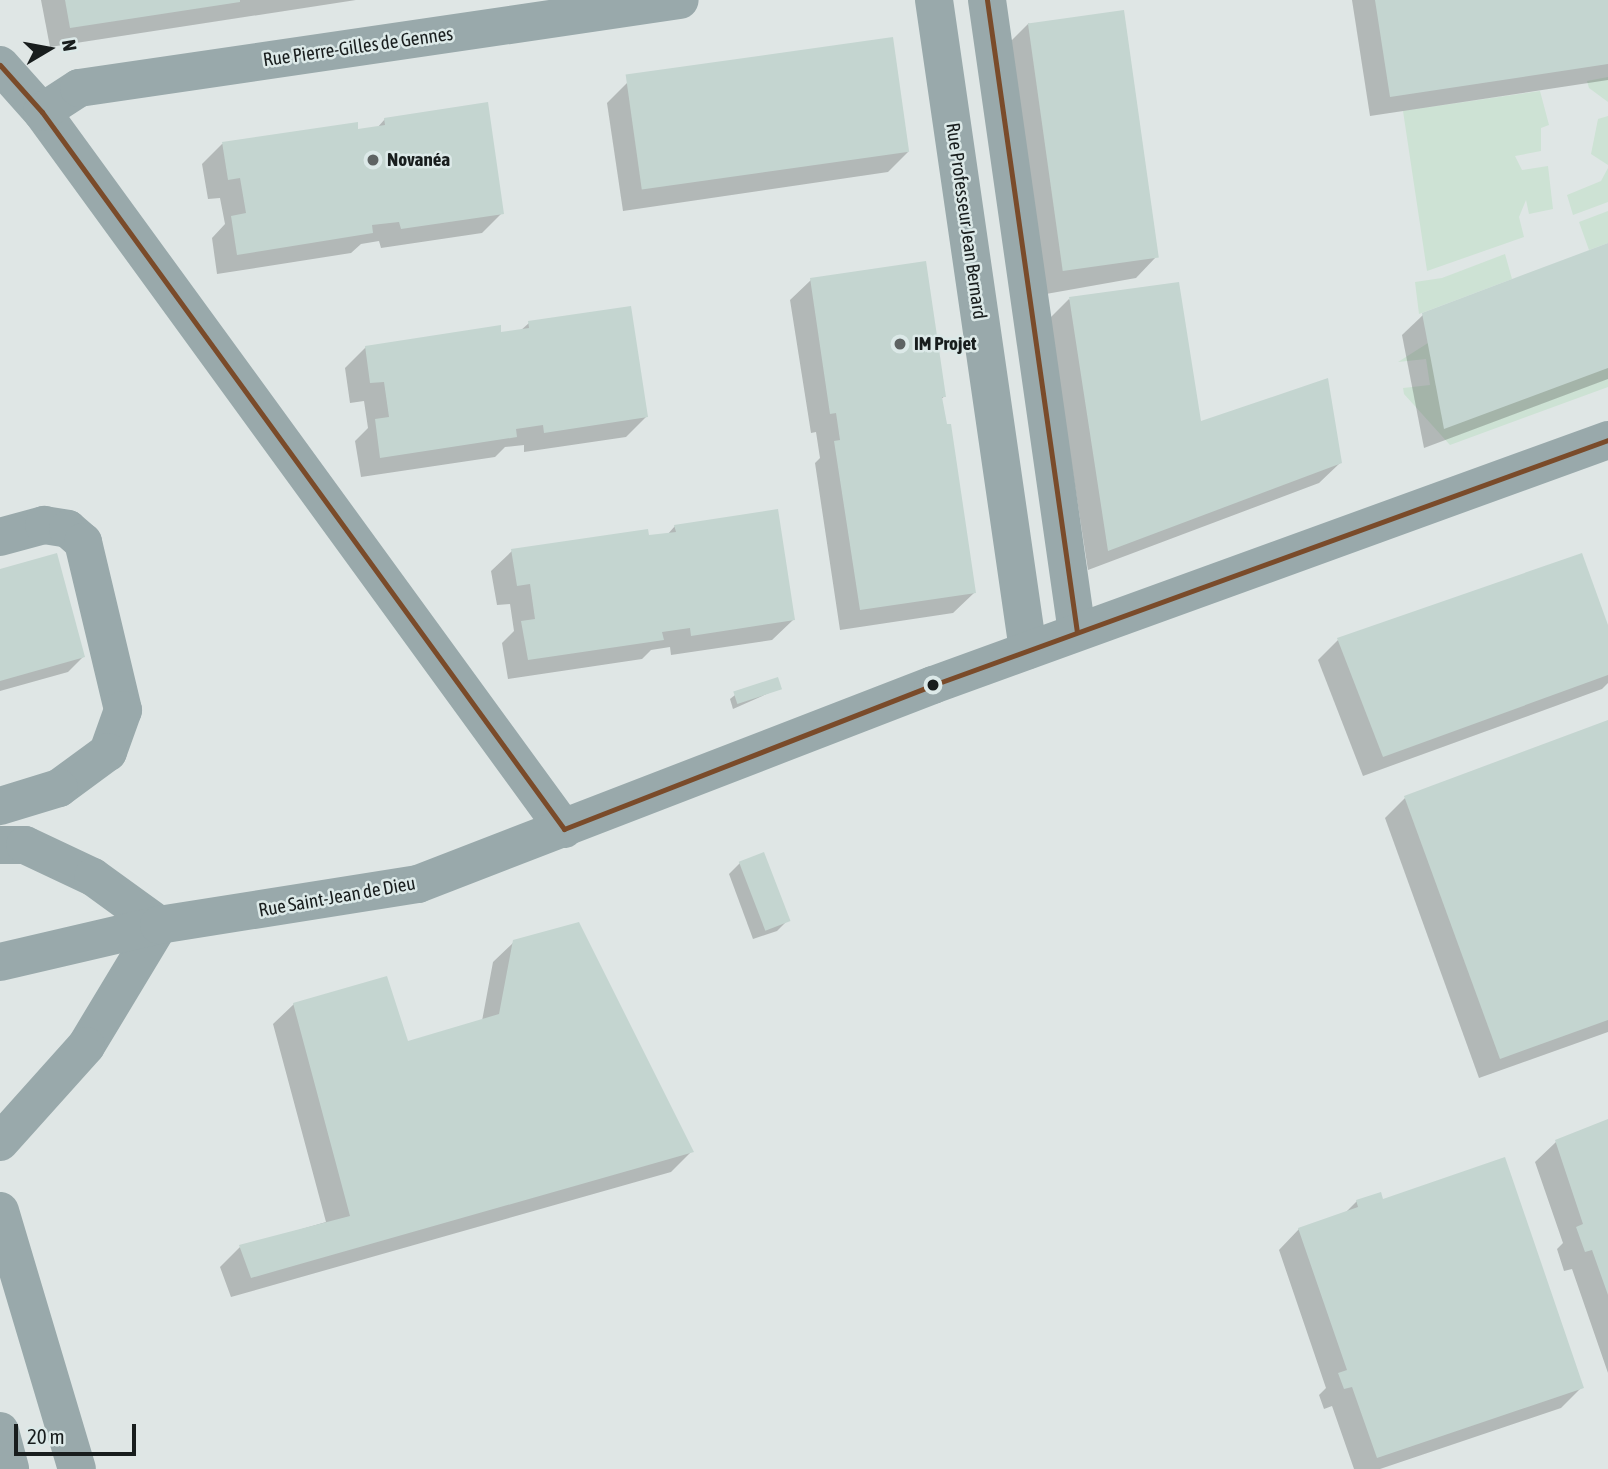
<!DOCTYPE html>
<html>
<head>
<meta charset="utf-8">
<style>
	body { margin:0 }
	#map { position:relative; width:1608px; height:1469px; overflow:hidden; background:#dfe6e5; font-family:"Asap Condensed",sans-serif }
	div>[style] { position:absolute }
	.green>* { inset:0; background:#cde2d4 }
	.shadow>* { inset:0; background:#0003 }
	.building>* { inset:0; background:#c4d5d0; transform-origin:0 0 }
	.minor>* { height:38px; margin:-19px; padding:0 19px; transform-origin:19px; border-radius:19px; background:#99a9ab }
	.bus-1>* { height:5px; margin:-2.5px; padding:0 2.5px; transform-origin:2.5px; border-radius:2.5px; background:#7a4b2a }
	.dots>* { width:19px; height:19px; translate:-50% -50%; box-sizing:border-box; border:4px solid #dce9e8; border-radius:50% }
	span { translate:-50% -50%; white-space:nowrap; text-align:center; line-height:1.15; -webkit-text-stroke:5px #dce9e8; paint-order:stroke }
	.street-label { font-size:19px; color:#181d1d }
	.poi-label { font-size:19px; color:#181d1d; font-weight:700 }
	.left { translate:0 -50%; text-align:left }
	.north { position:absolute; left:14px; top:14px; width:70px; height:70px; -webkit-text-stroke:5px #dce9e8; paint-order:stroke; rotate:80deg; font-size:19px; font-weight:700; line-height:28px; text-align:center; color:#181d1d }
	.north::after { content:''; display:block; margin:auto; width:24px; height:32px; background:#181d1d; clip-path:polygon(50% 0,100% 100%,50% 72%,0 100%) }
	.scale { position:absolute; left:14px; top:1424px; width:122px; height:32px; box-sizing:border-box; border:4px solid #181d1d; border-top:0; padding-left:9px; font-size:21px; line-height:24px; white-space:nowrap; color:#181d1d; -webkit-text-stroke:5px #dce9e8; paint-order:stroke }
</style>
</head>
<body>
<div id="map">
	<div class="green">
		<i style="clip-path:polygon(1608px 77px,1608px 102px,1589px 88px,1587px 81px)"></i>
		<i style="clip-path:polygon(1540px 91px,1549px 125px,1541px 128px,1541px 151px,1515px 156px,1522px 170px,1548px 166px,1553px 209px,1529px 214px,1526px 200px,1519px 217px,1524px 237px,1427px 271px,1403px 111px)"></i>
		<i style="clip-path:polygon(1608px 116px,1608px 165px,1591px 154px,1598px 119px)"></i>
		<i style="clip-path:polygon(1608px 168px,1608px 202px,1573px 215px,1567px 195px,1601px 181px)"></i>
		<i style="clip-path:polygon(1608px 211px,1608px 243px,1589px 250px,1579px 222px)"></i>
		<i style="clip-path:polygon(1505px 254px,1512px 279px,1419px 314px,1415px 282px,1442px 278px)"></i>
		<i style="clip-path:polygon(1428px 343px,1608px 368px,1608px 387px,1450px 445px,1404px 394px,1403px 388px,1430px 385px,1426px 359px,1398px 362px)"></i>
	</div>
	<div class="shadow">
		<i style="clip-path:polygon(41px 0,356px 0,50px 47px)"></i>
		<i style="clip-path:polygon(1352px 0,1608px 0,1608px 80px,1370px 116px)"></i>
		<i style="clip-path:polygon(1029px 23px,1156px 257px,1136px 278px,1046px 294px,1009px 43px)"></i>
		<i style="clip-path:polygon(627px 83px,908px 152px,888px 172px,623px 211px,607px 103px)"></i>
		<i style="clip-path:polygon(385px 119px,502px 213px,482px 233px,381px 248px,379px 241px,361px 244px,351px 253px,217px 274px,212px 238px,225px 224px,220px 198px,208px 199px,202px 164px,222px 144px,377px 128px)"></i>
		<i style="clip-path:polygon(1608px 245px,1608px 379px,1424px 448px,1402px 335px,1423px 315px)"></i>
		<i style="clip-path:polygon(811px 280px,945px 396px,941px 399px,974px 593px,953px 613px,840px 630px,815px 463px,820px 458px,816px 432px,811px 433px,790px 300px)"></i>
		<i style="clip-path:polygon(1069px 299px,1199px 423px,1340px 463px,1319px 483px,1088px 570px,1049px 319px)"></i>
		<i style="clip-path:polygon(529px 323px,646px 417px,626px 437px,524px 452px,524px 445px,505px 447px,495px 457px,361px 477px,355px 441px,368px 428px,364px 401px,350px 403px,345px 368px,366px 347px,520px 331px)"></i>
		<i style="clip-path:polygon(675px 526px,793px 620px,772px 640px,671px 655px,670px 647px,651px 650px,642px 659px,508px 679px,502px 643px,514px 631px,510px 604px,497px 605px,491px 571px,512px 551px,667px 535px)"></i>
		<i style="clip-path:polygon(0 571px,83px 657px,68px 672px,0 691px)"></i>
		<i style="clip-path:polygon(1608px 630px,1608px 683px,1602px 689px,1363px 776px,1318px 660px,1338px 640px)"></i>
		<i style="clip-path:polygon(780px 688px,733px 709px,730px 699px,735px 695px)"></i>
		<i style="clip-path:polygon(1608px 722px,1608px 1032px,1479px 1078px,1385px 818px,1405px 798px)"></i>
		<i style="clip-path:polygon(740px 863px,788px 920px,777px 931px,753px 939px,729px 874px)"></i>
		<i style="clip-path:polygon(514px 942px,691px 1152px,671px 1172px,231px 1297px,220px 1267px,240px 1247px,326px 1222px,273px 1024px,294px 1004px,406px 1043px,482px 1021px,493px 962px)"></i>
		<i style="clip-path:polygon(1608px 1120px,1608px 1373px,1572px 1269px,1564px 1271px,1557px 1249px,1563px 1243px,1535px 1162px,1556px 1142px)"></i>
		<i style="clip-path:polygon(1357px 1201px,1582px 1387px,1561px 1408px,1380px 1469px,1354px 1469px,1332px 1406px,1324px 1409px,1319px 1395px,1326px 1388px,1279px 1250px,1299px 1229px,1344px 1214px)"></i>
	</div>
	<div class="building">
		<i style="clip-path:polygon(65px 0,240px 0,240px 2px,70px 28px)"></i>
		<i style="clip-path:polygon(1375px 0,1608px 0,1608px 64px,1390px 97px)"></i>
		<i style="left:1124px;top:10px;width:250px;height:97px;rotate:82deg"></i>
		<i style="left:893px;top:37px;width:116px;height:270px;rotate:82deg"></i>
		<i style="clip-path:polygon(488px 102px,504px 214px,401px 229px,399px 222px,372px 225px,373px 233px,237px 255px,231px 216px,246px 213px,240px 178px,228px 180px,222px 142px,358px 122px,358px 129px,385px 125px,384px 118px)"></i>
		<i style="clip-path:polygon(1608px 243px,1608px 368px,1444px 429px,1422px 313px)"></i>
		<i style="clip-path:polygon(926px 261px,946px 397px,942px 397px,947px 424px,951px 424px,976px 593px,860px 610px,834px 441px,840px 440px,836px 413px,830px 414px,810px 278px)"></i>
		<i style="clip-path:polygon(1179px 282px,1201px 421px,1328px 378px,1342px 463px,1108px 551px,1069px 297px)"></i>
		<i style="clip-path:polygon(631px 306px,648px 417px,544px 433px,543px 425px,516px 429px,517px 437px,380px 458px,375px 419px,389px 417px,384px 382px,370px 383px,365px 346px,501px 325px,501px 332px,529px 328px,528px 321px)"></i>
		<i style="clip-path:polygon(778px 509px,795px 620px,691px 636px,690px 628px,662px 632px,664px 640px,528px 660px,521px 621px,535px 619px,530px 584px,517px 586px,511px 549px,648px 529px,649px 535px,676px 532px,674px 525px)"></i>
		<i style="clip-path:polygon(57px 553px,85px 657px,0 681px,0 569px)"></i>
		<i style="clip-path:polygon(1582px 553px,1608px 625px,1608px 675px,1383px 757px,1337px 638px)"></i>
		<i style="left:778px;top:677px;width:13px;height:47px;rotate:72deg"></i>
		<i style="clip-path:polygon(1608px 720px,1608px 1020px,1500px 1059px,1404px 796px)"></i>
		<i style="left:764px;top:852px;width:74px;height:27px;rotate:69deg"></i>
		<i style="clip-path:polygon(579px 922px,694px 1152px,251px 1278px,239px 1245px,350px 1216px,293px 1003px,387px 976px,408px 1041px,499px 1014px,513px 940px)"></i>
		<i style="clip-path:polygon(1608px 1119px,1608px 1295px,1592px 1250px,1585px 1252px,1576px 1227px,1583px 1224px,1555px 1140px)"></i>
		<i style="clip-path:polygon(1505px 1157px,1584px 1388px,1377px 1458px,1352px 1387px,1344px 1389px,1338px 1373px,1347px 1370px,1298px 1228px,1358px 1207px,1356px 1200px,1381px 1192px,1383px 1199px)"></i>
	</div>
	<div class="minor">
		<i style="left:934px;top:0;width:657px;rotate:81.77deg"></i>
		<i style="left:987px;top:0;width:638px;rotate:81.9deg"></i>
		<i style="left:0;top:65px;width:63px;rotate:48.2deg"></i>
		<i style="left:42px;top:112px;width:887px;rotate:53.94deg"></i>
		<i style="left:42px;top:112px;width:44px;rotate:-33deg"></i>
		<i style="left:79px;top:88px;width:607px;rotate:-8.33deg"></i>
		<i style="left:0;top:537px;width:46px;rotate:-15.3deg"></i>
		<i style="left:44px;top:525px;width:24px;rotate:9deg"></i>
		<i style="left:68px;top:529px;width:20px;rotate:41deg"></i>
		<i style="left:83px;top:542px;width:173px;rotate:76.6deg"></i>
		<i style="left:123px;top:710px;width:45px;rotate:109.7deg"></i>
		<i style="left:108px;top:752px;width:61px;rotate:143.7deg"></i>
		<i style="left:59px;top:788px;width:62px;rotate:163deg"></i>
		<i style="left:0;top:845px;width:25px"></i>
		<i style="left:25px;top:845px;width:75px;rotate:25.2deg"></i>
		<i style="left:93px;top:877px;width:82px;rotate:36deg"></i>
		<i style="left:159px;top:925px;width:141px;rotate:121.1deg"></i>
		<i style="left:86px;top:1046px;width:129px;rotate:131.9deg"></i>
		<i style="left:0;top:962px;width:163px;rotate:-13.1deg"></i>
		<i style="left:159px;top:925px;width:262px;rotate:-9deg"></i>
		<i style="left:418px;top:884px;width:552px;rotate:-21.13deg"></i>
		<i style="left:933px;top:685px;width:718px;rotate:-19.95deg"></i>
		<i style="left:0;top:1211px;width:269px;rotate:73.4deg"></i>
		<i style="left:0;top:1431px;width:39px;rotate:75deg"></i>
	</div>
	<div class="bus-1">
		<i style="left:987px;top:0;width:638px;rotate:81.9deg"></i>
		<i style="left:0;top:65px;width:63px;rotate:48.2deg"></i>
		<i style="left:42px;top:112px;width:887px;rotate:53.94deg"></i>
		<i style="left:564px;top:829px;width:396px;rotate:-21.3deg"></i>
		<i style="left:933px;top:685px;width:718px;rotate:-19.95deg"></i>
	</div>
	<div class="dots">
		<i style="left:373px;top:160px;background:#5e6363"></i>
		<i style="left:900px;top:344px;background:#5e6363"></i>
		<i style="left:933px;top:685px;background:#181d1d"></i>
	</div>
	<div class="street-label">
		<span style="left:358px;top:47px;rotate:-8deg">Rue Pierre-Gilles de Gennes</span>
		<span style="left:966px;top:221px;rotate:82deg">Rue Professeur Jean Bernard</span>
		<span style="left:337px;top:897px;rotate:-10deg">Rue Saint-Jean de Dieu</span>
	</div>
	<div class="poi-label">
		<span class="left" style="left:387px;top:160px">Novanéa</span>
		<span class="left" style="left:914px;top:344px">IM Projet</span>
	</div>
	<div class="north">N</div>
	<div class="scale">20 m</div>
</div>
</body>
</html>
